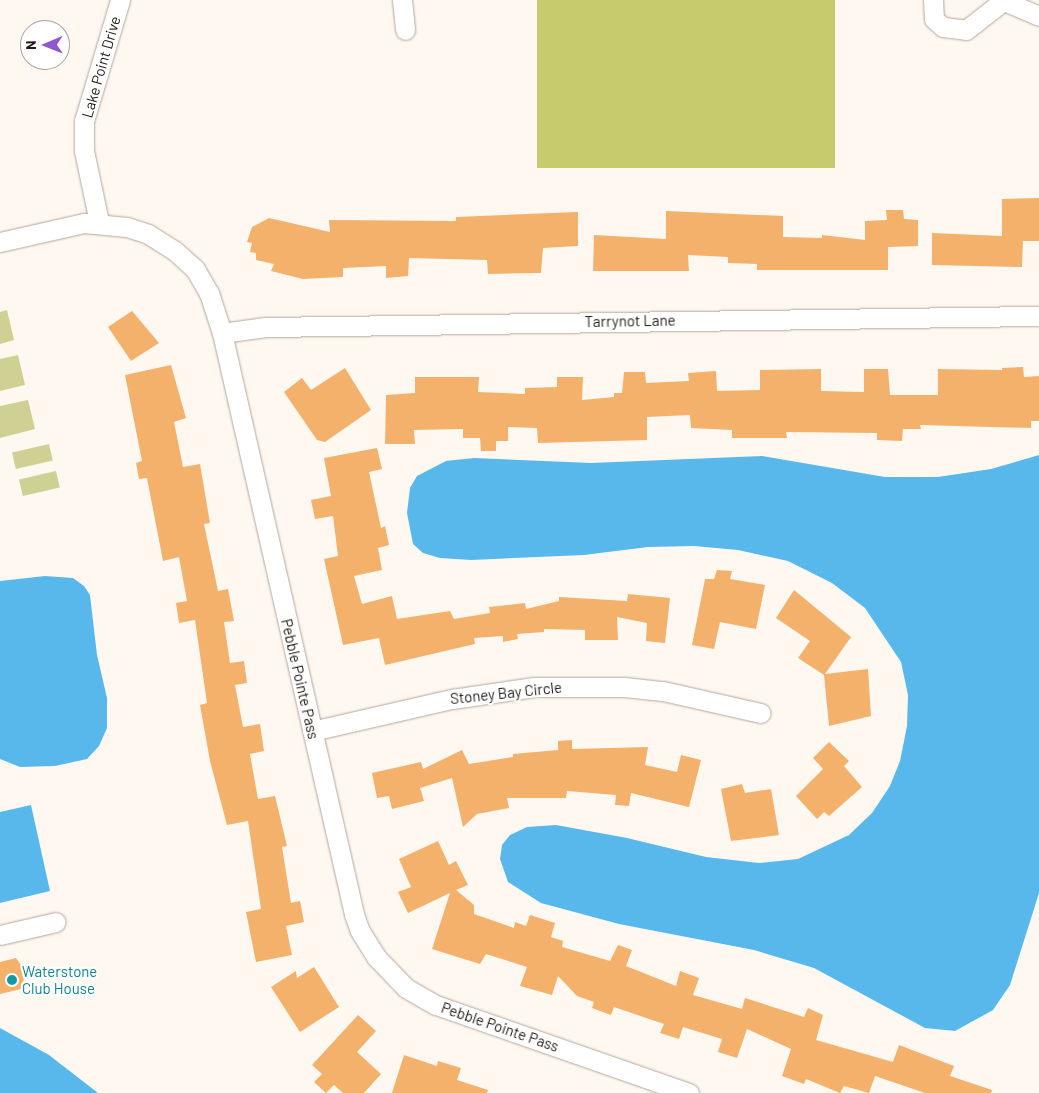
<!DOCTYPE html>
<html>
<head>
<meta charset="utf-8">
<style>
	body { margin:0 }
	#map { position:relative; width:1039px; height:1093px; overflow:hidden; background:#fff8f1; font-family:Barlow,sans-serif }
	div>[style] { position:absolute }
	.green>* { inset:0; background:#ced193; transform-origin:0 0 }
	.forest>* { inset:0; background:#c7cb6e; transform-origin:0 0 }
	.water>* { inset:0; background:#58b7eb }
	.building>* { inset:0; background:#f3b16b }
	.roads { filter:drop-shadow(0 0 1px #b2a79d) drop-shadow(0 0 1px #b2a79d) }
	.minor>* { height:19px; margin:-9.5px; padding:0 9.5px; transform-origin:9.5px; border-radius:9.5px; background:#fff }
	.dots>* { width:14px; height:14px; translate:-50% -50%; box-sizing:border-box; border:2px solid #fff; border-radius:50% }
	span { translate:-50% -50%; white-space:nowrap; text-align:center; line-height:1.15; -webkit-text-stroke:4.5px #fff; paint-order:stroke }
	.street-label { font-size:15px; color:#1e1a16 }
	.culture-label { font-size:15px; color:#0d838f }
	.left { translate:0 -50%; text-align:left }
	.north { position:absolute; left:20px; top:20px; width:50px; height:50px; box-sizing:border-box; background:#fff; border:1px solid #a5a3a2; border-radius:50%; rotate:269deg; font-size:14px; font-weight:700; line-height:20px; text-align:center; color:#1e1a16 }
	.north::after { content:''; display:block; margin:auto; width:18px; height:22px; background:#9056ce; clip-path:polygon(50% 0,100% 100%,50% 72%,0 100%) }
</style>
</head>
<body>
<div id="map">
	<div class="green">
		<i style="clip-path:polygon(7px 310px,14px 340px,0 344px,0 312px)"></i>
		<i style="clip-path:polygon(18px 355px,25px 385px,0 391px,0 359px)"></i>
		<i style="clip-path:polygon(28px 400px,35px 429px,0 438px,0 406px)"></i>
		<i style="left:49px;top:444px;width:17px;height:38px;rotate:77deg"></i>
		<i style="left:56px;top:471px;width:17px;height:38px;rotate:77deg"></i>
	</div>
	<div class="forest">
		<i style="left:537px;top:0;width:298px;height:168px"></i>
	</div>
	<div class="water">
		<i style="clip-path:polygon(1039px 455px,1039px 893px,1010px 985px,993px 1010px,955px 1031px,925px 1028px,814px 968px,754px 950px,619px 924px,541px 903px,508px 882px,500px 859px,502px 845px,510px 835px,527px 827px,556px 825px,627px 838px,706px 857px,759px 863px,798px 859px,849px 835px,872px 813px,890px 786px,900px 761px,907px 726px,908px 695px,901px 662px,865px 608px,832px 583px,788px 561px,738px 550px,694px 546px,648px 547px,584px 555px,471px 560px,440px 558px,423px 553px,413px 544px,407px 513px,410px 488px,417px 476px,446px 461px,474px 458px,591px 463px,762px 456px,885px 477px,938px 477px,991px 469px)"></i>
		<i style="clip-path:polygon(45px 576px,73px 578px,84px 586px,90px 595px,97px 655px,107px 698px,107px 728px,99px 746px,87px 759px,55px 766px,20px 767px,0 759px,0 581px)"></i>
		<i style="clip-path:polygon(31px 805px,50px 891px,0 903px,0 812px)"></i>
		<i style="clip-path:polygon(0 1028px,49px 1055px,98px 1093px,0 1093px)"></i>
	</div>
	<div class="building">
		<i style="clip-path:polygon(1039px 198px,1039px 241px,1023px 241px,1022px 267px,932px 265px,932px 233px,1002px 236px,1002px 199px)"></i>
		<i style="clip-path:polygon(886px 210px,903px 210px,904px 219px,918px 220px,918px 246px,888px 247px,888px 270px,757px 270px,757px 264px,728px 263px,728px 257px,688px 255px,689px 271px,593px 271px,594px 235px,666px 239px,666px 211px,783px 216px,783px 237px,822px 238px,822px 235px,865px 240px,865px 221px,887px 220px)"></i>
		<i style="clip-path:polygon(578px 212px,578px 246px,543px 248px,541px 273px,488px 274px,487px 260px,409px 258px,408px 276px,386px 278px,386px 266px,343px 268px,343px 277px,303px 279px,271px 271px,274px 264px,256px 260px,256px 253px,250px 252px,252px 243px,247px 242px,252px 227px,269px 218px,330px 232px,329px 220px,456px 221px,456px 217px)"></i>
		<i style="clip-path:polygon(132px 311px,159px 343px,131px 361px,108px 327px)"></i>
		<i style="clip-path:polygon(171px 365px,186px 418px,174px 422px,183px 467px,200px 464px,210px 523px,204px 524px,218px 591px,228px 589px,234px 621px,224px 622px,230px 663px,244px 661px,247px 683px,235px 685px,243px 727px,260px 724px,264px 751px,250px 754px,258px 799px,275px 796px,287px 846px,282px 847px,291px 903px,300px 901px,304px 922px,286px 926px,292px 955px,256px 962px,246px 912px,261px 909px,248px 821px,227px 825px,210px 761px,200px 705px,207px 703px,195px 620px,179px 623px,176px 603px,187px 601px,179px 557px,163px 561px,147px 478px,139px 479px,136px 463px,142px 461px,125px 375px)"></i>
		<i style="clip-path:polygon(1023px 367px,1024px 377px,1039px 376px,1039px 421px,1031px 421px,1031px 428px,920px 425px,921px 429px,903px 429px,902px 441px,877px 440px,877px 433px,786px 432px,787px 438px,732px 438px,732px 430px,691px 428px,690px 415px,647px 417px,647px 440px,538px 443px,537px 428px,508px 427px,508px 441px,496px 441px,496px 451px,481px 451px,480px 438px,463px 438px,463px 429px,414px 430px,415px 444px,385px 444px,386px 395px,415px 393px,415px 377px,479px 377px,478px 392px,525px 394px,525px 388px,557px 387px,557px 377px,583px 377px,582px 400px,614px 397px,614px 393px,622px 393px,624px 372px,645px 372px,646px 383px,689px 381px,688px 373px,716px 371px,717px 391px,760px 390px,760px 370px,821px 369px,821px 391px,864px 392px,864px 369px,888px 369px,890px 395px,938px 395px,938px 369px,1002px 370px,1002px 368px)"></i>
		<i style="clip-path:polygon(345px 368px,371px 410px,325px 442px,317px 440px,284px 392px,302px 378px,311px 390px)"></i>
		<i style="clip-path:polygon(377px 448px,382px 469px,369px 472px,381px 528px,385px 526px,389px 545px,378px 548px,382px 570px,354px 576px,362px 604px,392px 596px,397px 619px,450px 611px,454px 619px,490px 613px,489px 607px,525px 603px,526px 609px,559px 601px,559px 597px,627px 601px,628px 594px,670px 598px,665px 643px,646px 641px,647px 623px,617px 617px,618px 640px,585px 640px,585px 630px,544px 629px,544px 632px,517px 634px,518px 639px,503px 642px,503px 636px,474px 638px,475px 644px,385px 665px,379px 638px,343px 645px,324px 559px,338px 556px,333px 516px,315px 519px,311px 500px,331px 496px,324px 458px)"></i>
		<i style="clip-path:polygon(717px 570px,732px 571px,730px 579px,765px 585px,756px 629px,720px 622px,714px 649px,692px 645px,705px 579px,714px 579px)"></i>
		<i style="clip-path:polygon(794px 590px,851px 637px,825px 674px,868px 669px,871px 716px,829px 726px,824px 675px,798px 658px,810px 641px,776px 618px)"></i>
		<i style="clip-path:polygon(572px 740px,572px 749px,648px 747px,645px 765px,677px 772px,681px 755px,701px 760px,689px 807px,631px 793px,629px 806px,615px 805px,616px 795px,567px 791px,566px 798px,507px 798px,509px 808px,477px 814px,463px 827px,452px 778px,420px 788px,424px 801px,392px 809px,389px 796px,377px 798px,372px 773px,421px 762px,423px 769px,462px 750px,469px 764px,513px 757px,513px 754px,558px 750px,558px 741px)"></i>
		<i style="clip-path:polygon(829px 742px,849px 761px,844px 766px,862px 787px,829px 816px,824px 812px,817px 819px,796px 796px,823px 769px,813px 758px)"></i>
		<i style="clip-path:polygon(742px 784px,745px 793px,771px 789px,779px 835px,731px 841px,721px 789px)"></i>
		<i style="clip-path:polygon(438px 841px,449px 865px,456px 861px,468px 885px,456px 890px,474px 905px,474px 914px,514px 928px,515px 922px,526px 926px,530px 915px,555px 923px,551px 937px,563px 941px,562px 947px,610px 961px,618px 945px,632px 950px,626px 966px,676px 986px,680px 971px,699px 978px,693px 995px,742px 1009px,745px 998px,804px 1017px,808px 1008px,823px 1015px,816px 1040px,893px 1062px,899px 1045px,954px 1066px,950px 1076px,992px 1090px,991px 1093px,925px 1093px,875px 1076px,869px 1093px,844px 1086px,840px 1093px,806px 1079px,804px 1084px,782px 1076px,791px 1049px,747px 1029px,737px 1058px,718px 1052px,722px 1039px,683px 1027px,679px 1039px,660px 1033px,664px 1024px,614px 1007px,611px 1015px,592px 1008px,594px 1002px,577px 996px,558px 976px,552px 995px,520px 986px,527px 967px,486px 954px,480px 964px,432px 949px,450px 893px,408px 913px,398px 892px,411px 887px,399px 859px)"></i>
		<i style="clip-path:polygon(16px 958px,26px 972px,21px 989px,0 994px,0 962px)"></i>
		<i style="clip-path:polygon(314px 967px,339px 1007px,300px 1032px,271px 987px,296px 971px,297px 978px)"></i>
		<i style="clip-path:polygon(358px 1015px,376px 1031px,357px 1052px,381px 1074px,364px 1093px,343px 1093px,334px 1085px,326px 1093px,314px 1082px,322px 1074px,312px 1065px)"></i>
		<i style="clip-path:polygon(404px 1055px,437px 1066px,438px 1061px,461px 1068px,457px 1080px,488px 1090px,487px 1093px,392px 1093px)"></i>
	</div>
	<div class="roads">
		<div class="minor">
			<i style="left:402px;top:0;width:30px;rotate:84deg"></i>
			<i style="left:933px;top:0;width:19px;rotate:87deg"></i>
			<i style="left:934px;top:19px;width:12px;rotate:42deg"></i>
			<i style="left:943px;top:27px;width:23px;rotate:7deg"></i>
			<i style="left:966px;top:30px;width:47px;rotate:-38.1deg"></i>
			<i style="left:1002px;top:0;width:40px;rotate:23.4deg"></i>
			<i style="left:99px;top:222px;width:73px;rotate:-101.9deg"></i>
			<i style="left:84px;top:151px;width:30px;rotate:-90deg"></i>
			<i style="left:84px;top:121px;width:126px;rotate:-73.4deg"></i>
			<i style="left:0;top:242px;width:86px;rotate:-12.7deg"></i>
			<i style="left:84px;top:223px;width:43px;rotate:5.3deg"></i>
			<i style="left:127px;top:227px;width:22px;rotate:18deg"></i>
			<i style="left:148px;top:234px;width:32px;rotate:32deg"></i>
			<i style="left:175px;top:251px;width:27px;rotate:42deg"></i>
			<i style="left:195px;top:269px;width:28px;rotate:60deg"></i>
			<i style="left:209px;top:293px;width:42px;rotate:72deg"></i>
			<i style="left:222px;top:333px;width:596px;rotate:77.2deg"></i>
			<i style="left:354px;top:914px;width:18px;rotate:71deg"></i>
			<i style="left:360px;top:931px;width:31px;rotate:58deg"></i>
			<i style="left:376px;top:957px;width:43px;rotate:45.9deg"></i>
			<i style="left:406px;top:988px;width:34px;rotate:30deg"></i>
			<i style="left:436px;top:1005px;width:268px;rotate:19.2deg"></i>
			<i style="left:222px;top:333px;width:44px;rotate:-7.8deg"></i>
			<i style="left:266px;top:327px;width:773px;rotate:-0.82deg"></i>
			<i style="left:312px;top:731px;width:144px;rotate:-12.9deg"></i>
			<i style="left:452px;top:699px;width:83px;rotate:-8.3deg"></i>
			<i style="left:534px;top:687px;width:90px"></i>
			<i style="left:624px;top:687px;width:39px;rotate:6deg"></i>
			<i style="left:663px;top:691px;width:100px;rotate:12.7deg"></i>
			<i style="left:0;top:935px;width:57px;rotate:-13.1deg"></i>
		</div>
	</div>
	<div class="dots">
		<i style="left:12px;top:980px;background:#0f9aa8"></i>
	</div>
	<div class="street-label">
		<span style="left:101px;top:67px;rotate:-74deg">Lake Point Drive</span>
		<span style="left:630px;top:321px;rotate:-1deg">Tarrynot Lane</span>
		<span style="left:300px;top:679px;rotate:77deg">Pebble Pointe Pass</span>
		<span style="left:506px;top:693px;rotate:-6deg">Stoney Bay Circle</span>
		<span style="left:500px;top:1027px;rotate:19deg">Pebble Pointe Pass</span>
	</div>
	<div class="culture-label">
		<span class="left" style="left:22px;top:980px">Waterstone<br>Club House</span>
	</div>
	<div class="north">N</div>
</div>
</body>
</html>
